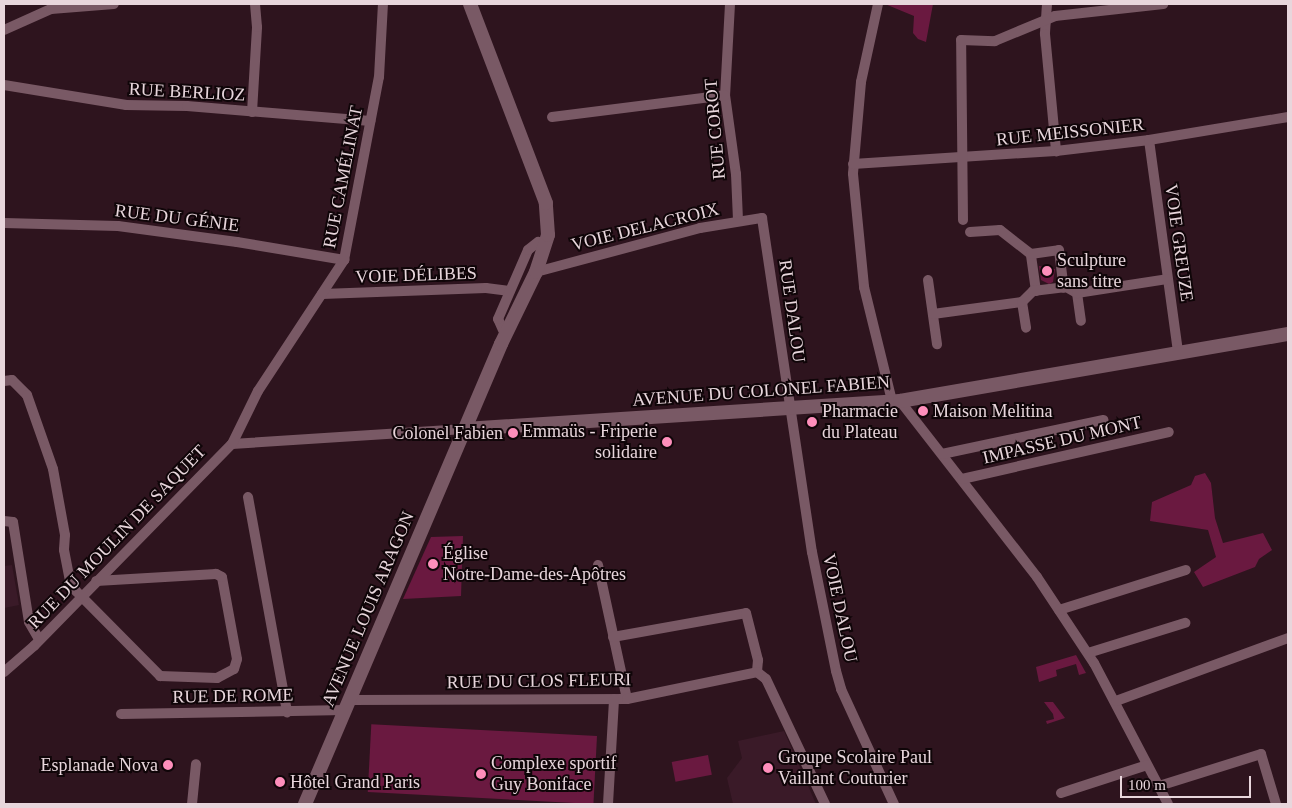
<!DOCTYPE html>
<html>
<head>
<meta charset="utf-8">
<style>
	body { margin:0 }
	#map { position:relative; width:1292px; height:808px; overflow:hidden; background:#2e141e; font-family:Georgia,serif }
	div>[style] { position:absolute }
	.built>* { inset:0; background:#3a1a28 }
	.green>* { inset:0; background:#6a1940; transform-origin:0 0 }
	.street>* { height:10px; margin:-5px; padding:0 5px; transform-origin:5px; border-radius:5px; background:#795965 }
	.secondary>* { height:14px; margin:-7px; padding:0 7px; transform-origin:7px; border-radius:7px; background:#795965 }
	.dots>* { width:14px; height:14px; translate:-50% -50%; box-sizing:border-box; border:2px solid #0f0508; border-radius:50% }
	span { translate:-50% -50%; white-space:nowrap; text-align:center; line-height:1.15; -webkit-text-stroke:4px #0f0508; paint-order:stroke }
	.street-label { font-size:18px; color:#e8d6dc }
	.poi-label { font-size:18px; color:#e8d6dc }
	.left { translate:0 -50%; text-align:left }
	.right { translate:-100% -50%; text-align:right }
	.frame { position:absolute; inset:0; border:5px solid #e8d6dc; pointer-events:none }
	.scale { position:absolute; left:1120px; top:776px; width:131px; height:22px; box-sizing:border-box; border:2px solid #e8d6dc; border-top:0; padding-left:6px; font-size:15px; line-height:18px; white-space:nowrap; color:#e8d6dc; -webkit-text-stroke:4px #0f0508; paint-order:stroke }
</style>
</head>
<body>
<div id="map">
	<div class="built">
		<i style="clip-path:polygon(12px 565px,19px 605px,4px 608px,4px 566px)"></i>
		<i style="clip-path:polygon(784px 731px,816px 804px,733px 804px,727px 778px,742px 758px,738px 741px)"></i>
	</div>
	<div class="green">
		<i style="clip-path:polygon(885px 4px,933px 4px,926px 42px,918px 39px,913px 33px,914px 16px)"></i>
		<i style="clip-path:polygon(1039px 266px,1045px 267px,1044px 273px,1048px 274px,1050px 268px,1055px 269px,1053px 282px,1049px 284px,1041px 280px)"></i>
		<i style="clip-path:polygon(1205px 473px,1211px 483px,1215px 518px,1223px 543px,1263px 533px,1272px 550px,1259px 559px,1255px 567px,1203px 587px,1194px 572px,1216px 557px,1208px 530px,1150px 521px,1152px 502px,1191px 485px,1195px 476px)"></i>
		<i style="clip-path:polygon(463px 536px,461px 596px,403px 599px,431px 537px)"></i>
		<i style="clip-path:polygon(1076px 655px,1086px 673px,1079px 675px,1076px 664px,1056px 670px,1057px 676px,1039px 682px,1036px 667px)"></i>
		<i style="clip-path:polygon(1044px 702px,1053px 702px,1065px 718px,1047px 724px,1046px 721px,1054px 719px,1053px 714px)"></i>
		<i style="left:597px;top:736px;width:68px;height:226px;rotate:93deg"></i>
		<i style="left:708px;top:755px;width:20px;height:37px;rotate:79deg"></i>
	</div>
	<div class="street">
		<i style="left:730px;top:4px;width:91px;rotate:93.1deg"></i>
		<i style="left:725px;top:95px;width:80px;rotate:82.1deg"></i>
		<i style="left:736px;top:174px;width:46px;rotate:87.5deg"></i>
		<i style="left:878px;top:4px;width:80px;rotate:102.3deg"></i>
		<i style="left:861px;top:82px;width:92px;rotate:95deg"></i>
		<i style="left:853px;top:174px;width:114px;rotate:84.4deg"></i>
		<i style="left:864px;top:287px;width:117px;rotate:76.2deg"></i>
		<i style="left:1047px;top:4px;width:30px;rotate:94deg"></i>
		<i style="left:1045px;top:34px;width:118px;rotate:84.6deg"></i>
		<i style="left:4px;top:30px;width:51px;rotate:-24.1deg"></i>
		<i style="left:51px;top:9px;width:63px;rotate:-4.5deg"></i>
		<i style="left:4px;top:85px;width:124px;rotate:9.3deg"></i>
		<i style="left:126px;top:105px;width:61px;rotate:0.9deg"></i>
		<i style="left:187px;top:106px;width:184px;rotate:4.7deg"></i>
		<i style="left:252px;top:112px;width:85px;rotate:-86.6deg"></i>
		<i style="left:257px;top:27px;width:23px;rotate:-95deg"></i>
		<i style="left:552px;top:117px;width:174px;rotate:-7.2deg"></i>
		<i style="left:1149px;top:140px;width:213px;rotate:82.2deg"></i>
		<i style="left:853px;top:164px;width:203px;rotate:-3.7deg"></i>
		<i style="left:1056px;top:151px;width:94px;rotate:-6.7deg"></i>
		<i style="left:1149px;top:140px;width:141px;rotate:-9.4deg"></i>
		<i style="left:963px;top:220px;width:180px;rotate:-90.6deg"></i>
		<i style="left:961px;top:40px;width:34px;rotate:2deg"></i>
		<i style="left:995px;top:41px;width:65px;rotate:-22.6deg"></i>
		<i style="left:1055px;top:16px;width:109px;rotate:-6.3deg"></i>
		<i style="left:4px;top:223px;width:114px;rotate:1.5deg"></i>
		<i style="left:118px;top:226px;width:120px;rotate:7.7deg"></i>
		<i style="left:237px;top:242px;width:109px;rotate:9.5deg"></i>
		<i style="left:970px;top:232px;width:30px;rotate:-4deg"></i>
		<i style="left:1000px;top:230px;width:39px;rotate:38deg"></i>
		<i style="left:536px;top:272px;width:170px;rotate:-15deg"></i>
		<i style="left:700px;top:228px;width:63px;rotate:-9.2deg"></i>
		<i style="left:762px;top:218px;width:338px;rotate:81.5deg"></i>
		<i style="left:812px;top:552px;width:121px;rotate:78.6deg"></i>
		<i style="left:836px;top:671px;width:19px;rotate:74deg"></i>
		<i style="left:841px;top:689px;width:127px;rotate:65.3deg"></i>
		<i style="left:928px;top:280px;width:65px;rotate:82deg"></i>
		<i style="left:1036px;top:291px;width:37px;rotate:-98deg"></i>
		<i style="left:1031px;top:254px;width:28px;rotate:-8deg"></i>
		<i style="left:1059px;top:250px;width:38px;rotate:83deg"></i>
		<i style="left:1077px;top:293px;width:28px;rotate:82deg"></i>
		<i style="left:322px;top:294px;width:164px;rotate:-2.1deg"></i>
		<i style="left:486px;top:288px;width:24px;rotate:7deg"></i>
		<i style="left:1022px;top:302px;width:26px;rotate:81deg"></i>
		<i style="left:933px;top:314px;width:90px;rotate:-7.7deg"></i>
		<i style="left:1022px;top:302px;width:16px;rotate:-45deg"></i>
		<i style="left:1033px;top:291px;width:33px;rotate:-7deg"></i>
		<i style="left:1066px;top:287px;width:13px;rotate:29deg"></i>
		<i style="left:1077px;top:293px;width:91px;rotate:-8.8deg"></i>
		<i style="left:503px;top:330px;width:12px;rotate:-114deg"></i>
		<i style="left:498px;top:319px;width:75px;rotate:-66.5deg"></i>
		<i style="left:528px;top:250px;width:13px;rotate:-39deg"></i>
		<i style="left:4px;top:381px;width:8px;rotate:-7deg"></i>
		<i style="left:12px;top:380px;width:21px;rotate:45deg"></i>
		<i style="left:27px;top:395px;width:78px;rotate:70.6deg"></i>
		<i style="left:53px;top:469px;width:67px;rotate:79.7deg"></i>
		<i style="left:65px;top:535px;width:15px;rotate:94deg"></i>
		<i style="left:64px;top:550px;width:36px;rotate:79deg"></i>
		<i style="left:71px;top:585px;width:8px;rotate:50deg"></i>
		<i style="left:76px;top:591px;width:120px;rotate:45.3deg"></i>
		<i style="left:160px;top:676px;width:57px;rotate:2deg"></i>
		<i style="left:217px;top:678px;width:19px;rotate:-28deg"></i>
		<i style="left:234px;top:669px;width:10px;rotate:-73deg"></i>
		<i style="left:237px;top:659px;width:83px;rotate:-100.4deg"></i>
		<i style="left:222px;top:577px;width:7px;rotate:-153deg"></i>
		<i style="left:216px;top:574px;width:120px;rotate:176.7deg"></i>
		<i style="left:900px;top:401px;width:223px;rotate:52.1deg"></i>
		<i style="left:1037px;top:577px;width:103px;rotate:56.5deg"></i>
		<i style="left:1094px;top:663px;width:159px;rotate:62.3deg"></i>
		<i style="left:232px;top:444px;width:233px;rotate:-3.7deg"></i>
		<i style="left:942px;top:454px;width:165px;rotate:-11.9deg"></i>
		<i style="left:962px;top:479px;width:212px;rotate:-12.8deg"></i>
		<i style="left:248px;top:497px;width:219px;rotate:79.7deg"></i>
		<i style="left:4px;top:521px;width:9px;rotate:6deg"></i>
		<i style="left:13px;top:522px;width:101px;rotate:80.9deg"></i>
		<i style="left:29px;top:622px;width:20px;rotate:60deg"></i>
		<i style="left:598px;top:565px;width:137px;rotate:77.8deg"></i>
		<i style="left:1059px;top:610px;width:133px;rotate:-17.5deg"></i>
		<i style="left:613px;top:637px;width:135px;rotate:-10.2deg"></i>
		<i style="left:746px;top:613px;width:49px;rotate:75.7deg"></i>
		<i style="left:758px;top:660px;width:12px;rotate:95deg"></i>
		<i style="left:1088px;top:653px;width:102px;rotate:-17.2deg"></i>
		<i style="left:4px;top:672px;width:40px;rotate:-41deg"></i>
		<i style="left:34px;top:646px;width:283px;rotate:-45.6deg"></i>
		<i style="left:232px;top:444px;width:59px;rotate:-63.9deg"></i>
		<i style="left:258px;top:391px;width:157px;rotate:-56.7deg"></i>
		<i style="left:344px;top:260px;width:186px;rotate:-79.2deg"></i>
		<i style="left:379px;top:77px;width:73px;rotate:-86.9deg"></i>
		<i style="left:757px;top:672px;width:11px;rotate:38deg"></i>
		<i style="left:766px;top:679px;width:138px;rotate:64.7deg"></i>
		<i style="left:350px;top:700px;width:277px;rotate:-0.2deg"></i>
		<i style="left:627px;top:699px;width:133px;rotate:-11.7deg"></i>
		<i style="left:1116px;top:701px;width:183px;rotate:-20.1deg"></i>
		<i style="left:121px;top:714px;width:224px;rotate:-1deg"></i>
		<i style="left:1159px;top:786px;width:107px;rotate:-17.4deg"></i>
		<i style="left:1261px;top:754px;width:52px;rotate:73.3deg"></i>
		<i style="left:1061px;top:793px;width:90px;rotate:-18deg"></i>
		<i style="left:192px;top:804px;width:40px;rotate:-84.3deg"></i>
		<i style="left:608px;top:804px;width:105px;rotate:-86.7deg"></i>
	</div>
	<div class="secondary">
		<i style="left:465px;top:429px;width:436px;rotate:-3.7deg"></i>
		<i style="left:900px;top:401px;width:394px;rotate:-9.8deg"></i>
		<i style="left:305px;top:804px;width:500px;rotate:-66.92deg"></i>
		<i style="left:501px;top:344px;width:80px;rotate:-64.1deg"></i>
		<i style="left:536px;top:272px;width:39px;rotate:-72deg"></i>
		<i style="left:548px;top:235px;width:32px;rotate:-94deg"></i>
		<i style="left:546px;top:203px;width:213px;rotate:-110.9deg"></i>
	</div>
	<div class="dots">
		<i style="left:1047px;top:271px;background:#fe8ebb"></i>
		<i style="left:923px;top:411px;background:#fe8ebb"></i>
		<i style="left:812px;top:422px;background:#fe8ebb"></i>
		<i style="left:513px;top:433px;background:#fe8ebb"></i>
		<i style="left:667px;top:442px;background:#fe8ebb"></i>
		<i style="left:433px;top:564px;background:#fe8ebb"></i>
		<i style="left:168px;top:765px;background:#fe8ebb"></i>
		<i style="left:768px;top:768px;background:#fe8ebb"></i>
		<i style="left:481px;top:774px;background:#fe8ebb"></i>
		<i style="left:280px;top:782px;background:#fe8ebb"></i>
	</div>
	<div class="street-label">
		<span style="left:187px;top:92px;rotate:3deg">RUE BERLIOZ</span>
		<span style="left:715px;top:129px;rotate:-95deg">RUE COROT</span>
		<span style="left:1070px;top:132px;rotate:-6deg">RUE MEISSONIER</span>
		<span style="left:343px;top:177px;rotate:-79deg">RUE CAMÉLINAT</span>
		<span style="left:177px;top:218px;rotate:7deg">RUE DU GÉNIE</span>
		<span style="left:645px;top:227px;rotate:-14deg">VOIE DELACROIX</span>
		<span style="left:1179px;top:243px;rotate:82deg">VOIE GREUZE</span>
		<span style="left:416px;top:275px;rotate:-2deg">VOIE DÉLIBES</span>
		<span style="left:792px;top:311px;rotate:82deg">RUE DALOU</span>
		<span style="left:761px;top:391px;rotate:-4deg">AVENUE DU COLONEL FABIEN</span>
		<span style="left:1062px;top:440px;rotate:-13deg">IMPASSE DU MONT</span>
		<span style="left:117px;top:537px;rotate:-46deg">RUE DU MOULIN DE SAQUET</span>
		<span style="left:840px;top:608px;rotate:78deg">VOIE DALOU</span>
		<span style="left:368px;top:609px;rotate:-67deg">AVENUE LOUIS ARAGON</span>
		<span style="left:539px;top:681px;rotate:-1deg">RUE DU CLOS FLEURI</span>
		<span style="left:233px;top:696px;rotate:-1deg">RUE DE ROME</span>
	</div>
	<div class="poi-label">
		<span class="left" style="left:1057px;top:271px">Sculpture<br>sans titre</span>
		<span class="left" style="left:933px;top:411px">Maison Melitina</span>
		<span class="left" style="left:822px;top:422px">Pharmacie<br>du Plateau</span>
		<span class="right" style="left:657px;top:442px">Emmaüs - Friperie<br>solidaire</span>
		<span class="right" style="left:503px;top:433px">Colonel Fabien</span>
		<span class="left" style="left:443px;top:564px">Église<br>Notre-Dame-des-Apôtres</span>
		<span class="left" style="left:778px;top:768px">Groupe Scolaire Paul<br>Vaillant Couturier</span>
		<span class="left" style="left:491px;top:774px">Complexe sportif<br>Guy Boniface</span>
		<span class="right" style="left:158px;top:765px">Esplanade Nova</span>
		<span class="left" style="left:290px;top:782px">Hôtel Grand Paris</span>
	</div>
	<div class="frame"></div>
	<div class="scale">100 m</div>
</div>
</body>
</html>
